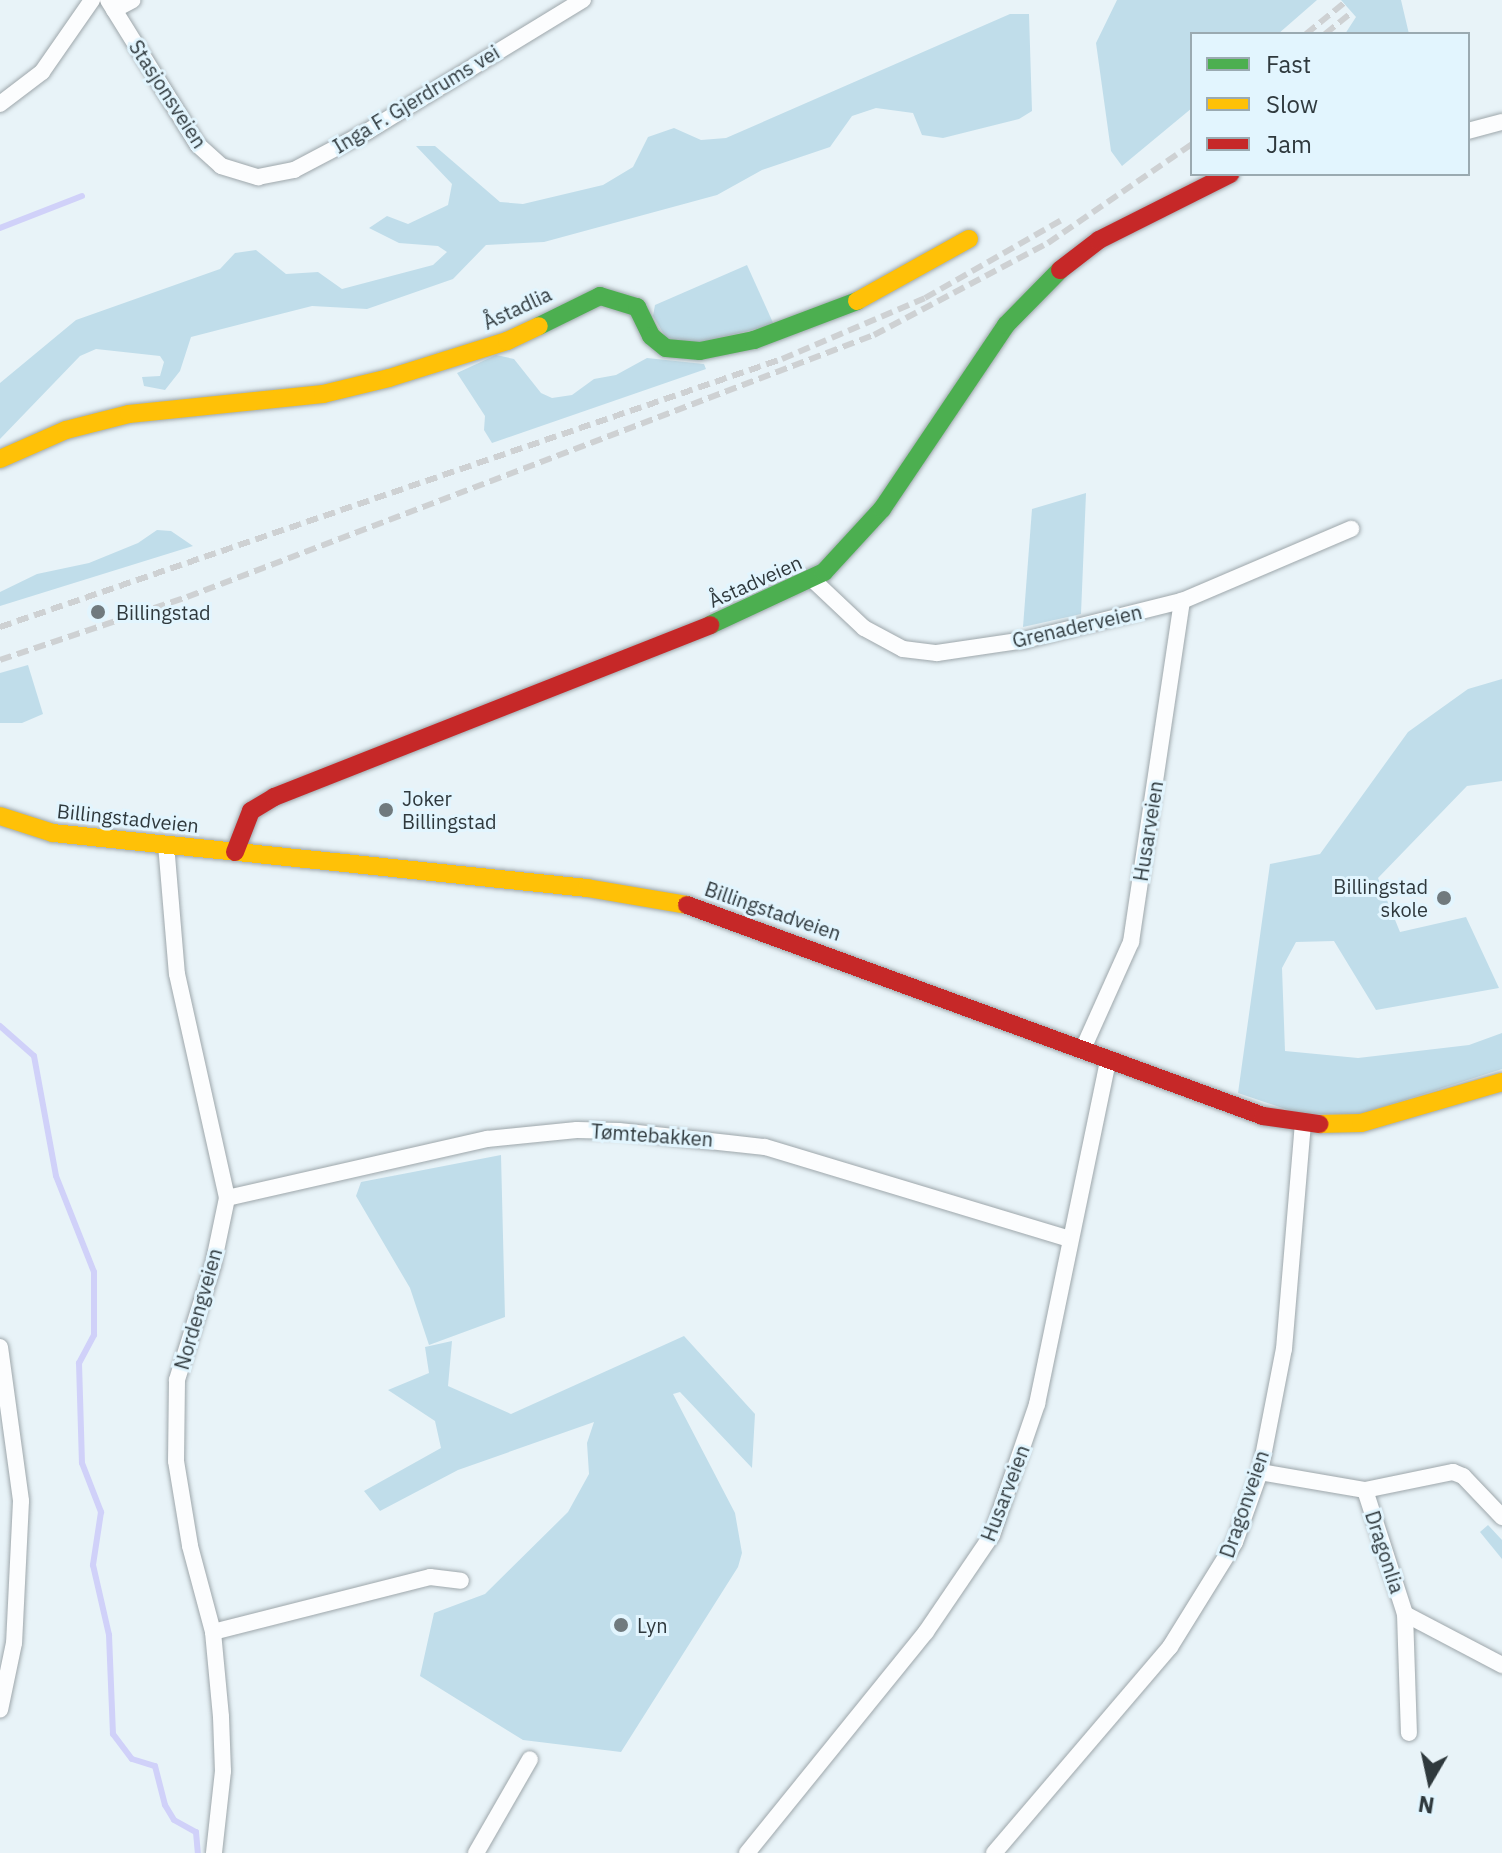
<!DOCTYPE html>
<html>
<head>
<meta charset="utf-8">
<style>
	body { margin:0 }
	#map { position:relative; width:1502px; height:1853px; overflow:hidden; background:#e8f3f8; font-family:"IBM Plex Sans",sans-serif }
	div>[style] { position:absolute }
	.green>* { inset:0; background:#c0ddea }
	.stream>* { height:6px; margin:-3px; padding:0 3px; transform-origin:3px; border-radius:3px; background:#d0d1f9 }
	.roads { filter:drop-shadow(0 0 2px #9ea7ab) drop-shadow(0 0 2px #9ea7ab) }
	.street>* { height:16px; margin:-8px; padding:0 8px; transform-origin:8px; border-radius:8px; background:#fcfdfe }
	.fast>* { height:18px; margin:-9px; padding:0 9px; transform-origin:9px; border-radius:9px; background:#4caf50 }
	.slow>* { height:18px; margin:-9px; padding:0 9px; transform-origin:9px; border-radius:9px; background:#ffc107 }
	.jam>* { height:18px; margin:-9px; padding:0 9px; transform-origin:9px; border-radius:9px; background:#c62828 }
	.rail>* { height:6px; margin-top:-3px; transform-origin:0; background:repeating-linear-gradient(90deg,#ced1d3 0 12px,transparent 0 18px) }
	.dots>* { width:22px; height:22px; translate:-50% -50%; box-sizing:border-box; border:4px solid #e2f5fe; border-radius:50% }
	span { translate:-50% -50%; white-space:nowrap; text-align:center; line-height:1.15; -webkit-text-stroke:6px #e2f5fe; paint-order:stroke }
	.street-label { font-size:20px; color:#2f393d }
	.poi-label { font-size:20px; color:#2f393d }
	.left { translate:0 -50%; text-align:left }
	.right { translate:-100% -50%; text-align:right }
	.legend { position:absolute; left:1190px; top:32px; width:280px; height:144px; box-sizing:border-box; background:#e2f5fe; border:2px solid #9aaab1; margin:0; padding:10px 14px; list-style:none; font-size:24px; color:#2f393d }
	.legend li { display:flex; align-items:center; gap:16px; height:40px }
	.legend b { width:40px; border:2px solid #9aaab1 }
	.north { position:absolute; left:1390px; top:1741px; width:80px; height:80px; -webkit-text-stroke:6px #e2f5fe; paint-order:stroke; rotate:189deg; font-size:22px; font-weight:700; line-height:32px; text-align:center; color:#2f393d }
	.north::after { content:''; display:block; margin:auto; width:28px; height:36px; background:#2f393d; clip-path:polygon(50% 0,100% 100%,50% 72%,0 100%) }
</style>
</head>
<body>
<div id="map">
	<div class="green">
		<i style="clip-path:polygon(1117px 0,1317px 0,1278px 34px,1192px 34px,1192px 108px,1122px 166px,1111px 151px,1096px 43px)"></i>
		<i style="clip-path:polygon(1341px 0,1401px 0,1409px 34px,1345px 34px,1356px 17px)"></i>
		<i style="clip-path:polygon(1010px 14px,1029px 14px,1032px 111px,1019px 119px,943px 138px,922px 135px,913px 113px,876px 108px,852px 116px,830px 147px,762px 170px,717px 195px,544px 242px,486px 245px,453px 279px,367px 309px,312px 306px,191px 337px,180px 371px,165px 390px,144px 386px,142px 377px,160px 376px,164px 362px,160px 356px,96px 349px,80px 356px,0 439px,0 383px,76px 320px,220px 269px,235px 253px,256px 250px,286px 274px,318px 272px,342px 289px,433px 265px,447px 252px,438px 246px,399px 243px,369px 228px,387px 216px,408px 224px,448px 205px,452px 184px,416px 146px,435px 146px,500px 202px,523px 204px,603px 185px,633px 167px,648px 137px,674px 128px,701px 140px,726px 138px)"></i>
		<i style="clip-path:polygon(747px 265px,774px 325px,693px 344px,668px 341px,653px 316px,655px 305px)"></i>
		<i style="clip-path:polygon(496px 355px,514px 359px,541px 393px,552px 398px,572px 395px,594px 379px,616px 375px,647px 358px,704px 364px,706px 369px,492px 443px,484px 430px,485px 416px,457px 373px)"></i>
		<i style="clip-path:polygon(1086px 493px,1081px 614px,1023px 627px,1032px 509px)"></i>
		<i style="clip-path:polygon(157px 530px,171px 531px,193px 546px,0 606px,0 592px,37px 574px,89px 563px,138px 543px)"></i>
		<i style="clip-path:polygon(28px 665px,43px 714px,22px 723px,0 723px,0 673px)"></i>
		<i style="clip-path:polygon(1502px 679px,1502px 781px,1467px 786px,1378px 878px,1400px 932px,1466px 917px,1499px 988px,1376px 1010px,1334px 941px,1296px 942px,1282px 968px,1285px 1051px,1358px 1058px,1469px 1045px,1502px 1033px,1502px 1069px,1361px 1114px,1300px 1114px,1238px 1093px,1270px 864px,1320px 854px,1408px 732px,1468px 689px)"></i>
		<i style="clip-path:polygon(501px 1155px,505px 1317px,429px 1345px,410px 1288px,356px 1196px,361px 1182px)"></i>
		<i style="clip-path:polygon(684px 1336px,755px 1414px,752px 1468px,680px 1392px,673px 1394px,735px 1513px,742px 1553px,738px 1567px,621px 1752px,523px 1740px,420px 1676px,434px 1613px,485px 1594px,568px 1512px,589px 1474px,587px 1443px,594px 1422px,458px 1470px,380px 1511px,364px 1491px,441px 1448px,435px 1421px,388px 1390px,429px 1373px,425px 1347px,452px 1341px,448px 1386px,511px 1414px)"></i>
		<i style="clip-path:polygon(1488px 1525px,1502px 1540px,1502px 1559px,1480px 1532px)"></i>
	</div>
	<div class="stream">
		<i style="left:0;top:228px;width:88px;rotate:-21.3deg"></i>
		<i style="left:0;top:1026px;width:45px;rotate:41.4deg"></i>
		<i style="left:34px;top:1056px;width:122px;rotate:79.6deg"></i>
		<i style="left:56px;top:1176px;width:103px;rotate:68.4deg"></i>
		<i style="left:94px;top:1272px;width:63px;rotate:90deg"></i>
		<i style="left:94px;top:1335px;width:32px;rotate:118deg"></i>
		<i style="left:79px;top:1363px;width:100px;rotate:88.3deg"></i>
		<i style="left:82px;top:1463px;width:53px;rotate:68.8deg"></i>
		<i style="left:101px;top:1512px;width:54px;rotate:98.6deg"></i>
		<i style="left:93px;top:1565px;width:72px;rotate:77.1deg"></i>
		<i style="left:109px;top:1635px;width:99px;rotate:87.7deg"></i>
		<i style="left:113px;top:1734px;width:31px;rotate:53deg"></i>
		<i style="left:132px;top:1759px;width:24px;rotate:17deg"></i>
		<i style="left:155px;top:1766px;width:40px;rotate:75.6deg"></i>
		<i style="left:165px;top:1805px;width:17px;rotate:59deg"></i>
		<i style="left:174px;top:1820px;width:25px;rotate:29deg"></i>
		<i style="left:196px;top:1832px;width:21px;rotate:85deg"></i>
	</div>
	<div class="roads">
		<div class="street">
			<i style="left:108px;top:0;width:171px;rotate:58.2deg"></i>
			<i style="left:198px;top:145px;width:31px;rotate:42deg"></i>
			<i style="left:221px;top:166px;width:39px;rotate:17deg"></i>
			<i style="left:258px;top:177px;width:37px;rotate:-11deg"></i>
			<i style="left:294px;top:170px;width:84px;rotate:-27.8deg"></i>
			<i style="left:368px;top:131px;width:252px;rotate:-31.4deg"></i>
			<i style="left:114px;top:10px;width:21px;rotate:-28deg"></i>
			<i style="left:0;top:104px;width:53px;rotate:-37.3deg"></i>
			<i style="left:42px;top:72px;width:88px;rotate:-55.2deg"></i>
			<i style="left:1468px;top:131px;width:35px;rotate:-15deg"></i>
			<i style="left:813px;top:580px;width:70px;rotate:43.3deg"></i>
			<i style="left:864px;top:628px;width:44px;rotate:28.3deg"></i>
			<i style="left:903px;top:649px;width:34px;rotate:7deg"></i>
			<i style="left:937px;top:653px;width:89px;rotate:-8.4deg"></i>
			<i style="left:1025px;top:640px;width:162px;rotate:-14deg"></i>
			<i style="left:1182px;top:601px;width:184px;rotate:-23.1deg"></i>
			<i style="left:166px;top:844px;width:130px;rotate:85.2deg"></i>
			<i style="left:177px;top:974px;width:230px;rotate:77.4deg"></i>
			<i style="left:227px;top:1198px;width:68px;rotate:101.8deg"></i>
			<i style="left:213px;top:1265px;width:121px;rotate:107.4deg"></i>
			<i style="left:177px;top:1380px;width:81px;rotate:90.7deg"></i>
			<i style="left:176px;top:1461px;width:86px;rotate:80.6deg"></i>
			<i style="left:190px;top:1546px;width:89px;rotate:75deg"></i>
			<i style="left:213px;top:1632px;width:85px;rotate:84.6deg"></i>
			<i style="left:221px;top:1717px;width:54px;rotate:87.9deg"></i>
			<i style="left:223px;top:1771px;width:82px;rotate:96.3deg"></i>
			<i style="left:1082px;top:1051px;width:120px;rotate:-65.8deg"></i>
			<i style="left:1131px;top:942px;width:345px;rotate:-81.5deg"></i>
			<i style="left:227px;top:1198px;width:267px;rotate:-12.8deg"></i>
			<i style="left:487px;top:1139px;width:90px;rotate:-5.7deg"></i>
			<i style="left:577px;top:1130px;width:42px;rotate:1.4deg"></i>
			<i style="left:619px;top:1131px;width:147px;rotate:6.3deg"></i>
			<i style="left:765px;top:1147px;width:318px;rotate:16.8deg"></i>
			<i style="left:0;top:1347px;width:155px;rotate:82.2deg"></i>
			<i style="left:21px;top:1501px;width:142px;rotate:92.8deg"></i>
			<i style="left:14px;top:1643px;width:68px;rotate:101.8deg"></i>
			<i style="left:1260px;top:1472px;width:107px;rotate:9.7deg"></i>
			<i style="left:1365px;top:1490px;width:90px;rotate:-11.6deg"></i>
			<i style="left:1453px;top:1472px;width:11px;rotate:22deg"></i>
			<i style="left:1463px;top:1476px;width:57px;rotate:46.4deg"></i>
			<i style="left:1365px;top:1490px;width:130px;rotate:72.1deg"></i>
			<i style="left:1405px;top:1614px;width:119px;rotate:88.1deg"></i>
			<i style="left:1405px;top:1614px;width:110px;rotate:27.7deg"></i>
			<i style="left:213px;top:1632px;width:224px;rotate:-14.2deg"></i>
			<i style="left:430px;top:1577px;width:31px;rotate:7deg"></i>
			<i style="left:476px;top:1853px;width:108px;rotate:-60.1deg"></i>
			<i style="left:747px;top:1853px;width:284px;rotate:-51deg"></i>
			<i style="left:926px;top:1632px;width:117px;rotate:-55.8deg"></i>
			<i style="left:992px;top:1535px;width:139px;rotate:-71deg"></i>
			<i style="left:1037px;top:1404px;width:350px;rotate:-78.3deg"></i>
			<i style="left:994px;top:1853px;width:271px;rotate:-49.5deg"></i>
			<i style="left:1170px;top:1647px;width:123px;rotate:-58.2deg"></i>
			<i style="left:1235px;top:1542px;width:74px;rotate:-70.3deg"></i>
			<i style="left:1260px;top:1472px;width:125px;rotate:-79deg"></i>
			<i style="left:1284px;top:1349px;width:226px;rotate:-85.2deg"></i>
		</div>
		<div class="fast">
			<i style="left:539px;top:326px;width:68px;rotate:-26.2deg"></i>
			<i style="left:600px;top:296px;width:39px;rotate:17deg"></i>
			<i style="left:637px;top:307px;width:32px;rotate:64deg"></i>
			<i style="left:651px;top:336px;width:19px;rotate:39deg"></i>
			<i style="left:666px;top:348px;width:34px;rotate:5deg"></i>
			<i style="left:700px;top:351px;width:55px;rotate:-11.5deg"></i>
			<i style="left:754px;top:340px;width:110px;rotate:-20.7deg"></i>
			<i style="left:710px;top:625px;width:126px;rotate:-24.9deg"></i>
			<i style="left:824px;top:572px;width:86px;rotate:-47.4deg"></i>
			<i style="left:882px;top:509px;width:222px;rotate:-56deg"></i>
			<i style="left:1006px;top:325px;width:77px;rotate:-45.5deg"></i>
		</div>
		<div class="slow">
			<i style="left:857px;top:301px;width:128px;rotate:-29deg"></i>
			<i style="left:0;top:459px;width:72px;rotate:-23.7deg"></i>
			<i style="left:66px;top:430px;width:65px;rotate:-14.3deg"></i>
			<i style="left:129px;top:414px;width:195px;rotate:-5.9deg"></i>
			<i style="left:323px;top:394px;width:68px;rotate:-13.6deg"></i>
			<i style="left:389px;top:378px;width:124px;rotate:-17.4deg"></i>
			<i style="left:507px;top:341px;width:35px;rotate:-25deg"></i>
			<i style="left:0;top:816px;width:56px;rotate:17.8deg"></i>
			<i style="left:53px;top:833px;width:537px;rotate:5.88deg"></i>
			<i style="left:587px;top:888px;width:101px;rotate:9.6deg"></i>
			<i style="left:1319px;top:1124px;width:42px;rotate:-1.4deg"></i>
			<i style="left:1361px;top:1123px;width:147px;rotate:-16.2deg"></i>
		</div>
		<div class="jam">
			<i style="left:1060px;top:270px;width:49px;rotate:-37.6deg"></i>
			<i style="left:1099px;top:240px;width:147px;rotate:-26.7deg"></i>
			<i style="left:235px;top:852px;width:44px;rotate:-68.7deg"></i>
			<i style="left:251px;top:811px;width:27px;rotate:-31deg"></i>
			<i style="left:274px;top:797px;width:469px;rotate:-21.5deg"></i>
			<i style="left:687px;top:905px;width:613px;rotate:20.12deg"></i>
			<i style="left:1263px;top:1116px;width:57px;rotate:8.1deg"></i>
		</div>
	</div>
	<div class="rail">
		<i style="left:1306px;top:34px;width:49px;rotate:-39.2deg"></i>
		<i style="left:1325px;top:34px;width:35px;rotate:-39deg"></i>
		<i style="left:0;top:627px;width:827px;rotate:-18.92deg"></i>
		<i style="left:782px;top:359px;width:155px;rotate:-23.1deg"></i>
		<i style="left:925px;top:298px;width:158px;rotate:-29.7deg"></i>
		<i style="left:0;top:660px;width:197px;rotate:-18.6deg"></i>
		<i style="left:187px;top:597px;width:735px;rotate:-20.88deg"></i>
		<i style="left:874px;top:335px;width:197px;rotate:-27.9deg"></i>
		<i style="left:1048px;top:243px;width:175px;rotate:-34.5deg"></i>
	</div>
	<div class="dots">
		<i style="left:98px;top:612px;background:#707a7e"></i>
		<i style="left:386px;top:810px;background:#707a7e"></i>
		<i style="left:1444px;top:898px;background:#707a7e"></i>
		<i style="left:621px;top:1625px;background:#707a7e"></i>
	</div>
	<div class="street-label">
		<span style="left:168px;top:94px;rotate:57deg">Stasjonsveien</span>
		<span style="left:416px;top:99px;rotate:-31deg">Inga F. Gjerdrums vei</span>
		<span style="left:517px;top:308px;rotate:-25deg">Åstadlia</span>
		<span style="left:755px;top:581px;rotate:-24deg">Åstadveien</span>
		<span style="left:1077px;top:626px;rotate:-13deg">Grenaderveien</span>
		<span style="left:128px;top:818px;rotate:6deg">Billingstadveien</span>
		<span style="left:1148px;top:831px;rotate:-81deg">Husarveien</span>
		<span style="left:773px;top:911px;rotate:19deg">Billingstadveien</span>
		<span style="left:652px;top:1135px;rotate:4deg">Tømtebakken</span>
		<span style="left:198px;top:1309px;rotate:-74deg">Nordengveien</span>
		<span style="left:1005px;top:1493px;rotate:-69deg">Husarveien</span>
		<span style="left:1244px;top:1504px;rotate:-71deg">Dragonveien</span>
		<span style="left:1385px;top:1552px;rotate:72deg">Dragonlia</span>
	</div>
	<div class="poi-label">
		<span class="left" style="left:116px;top:612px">Billingstad</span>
		<span class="left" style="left:402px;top:810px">Joker<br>Billingstad</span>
		<span class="right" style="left:1428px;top:898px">Billingstad<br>skole</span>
		<span class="left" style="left:637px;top:1625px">Lyn</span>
	</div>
	<ul class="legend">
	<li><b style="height:10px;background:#4caf50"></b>Fast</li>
	<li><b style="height:10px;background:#ffc107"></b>Slow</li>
	<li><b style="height:10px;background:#c62828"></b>Jam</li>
	</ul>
	<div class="north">N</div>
</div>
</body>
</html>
